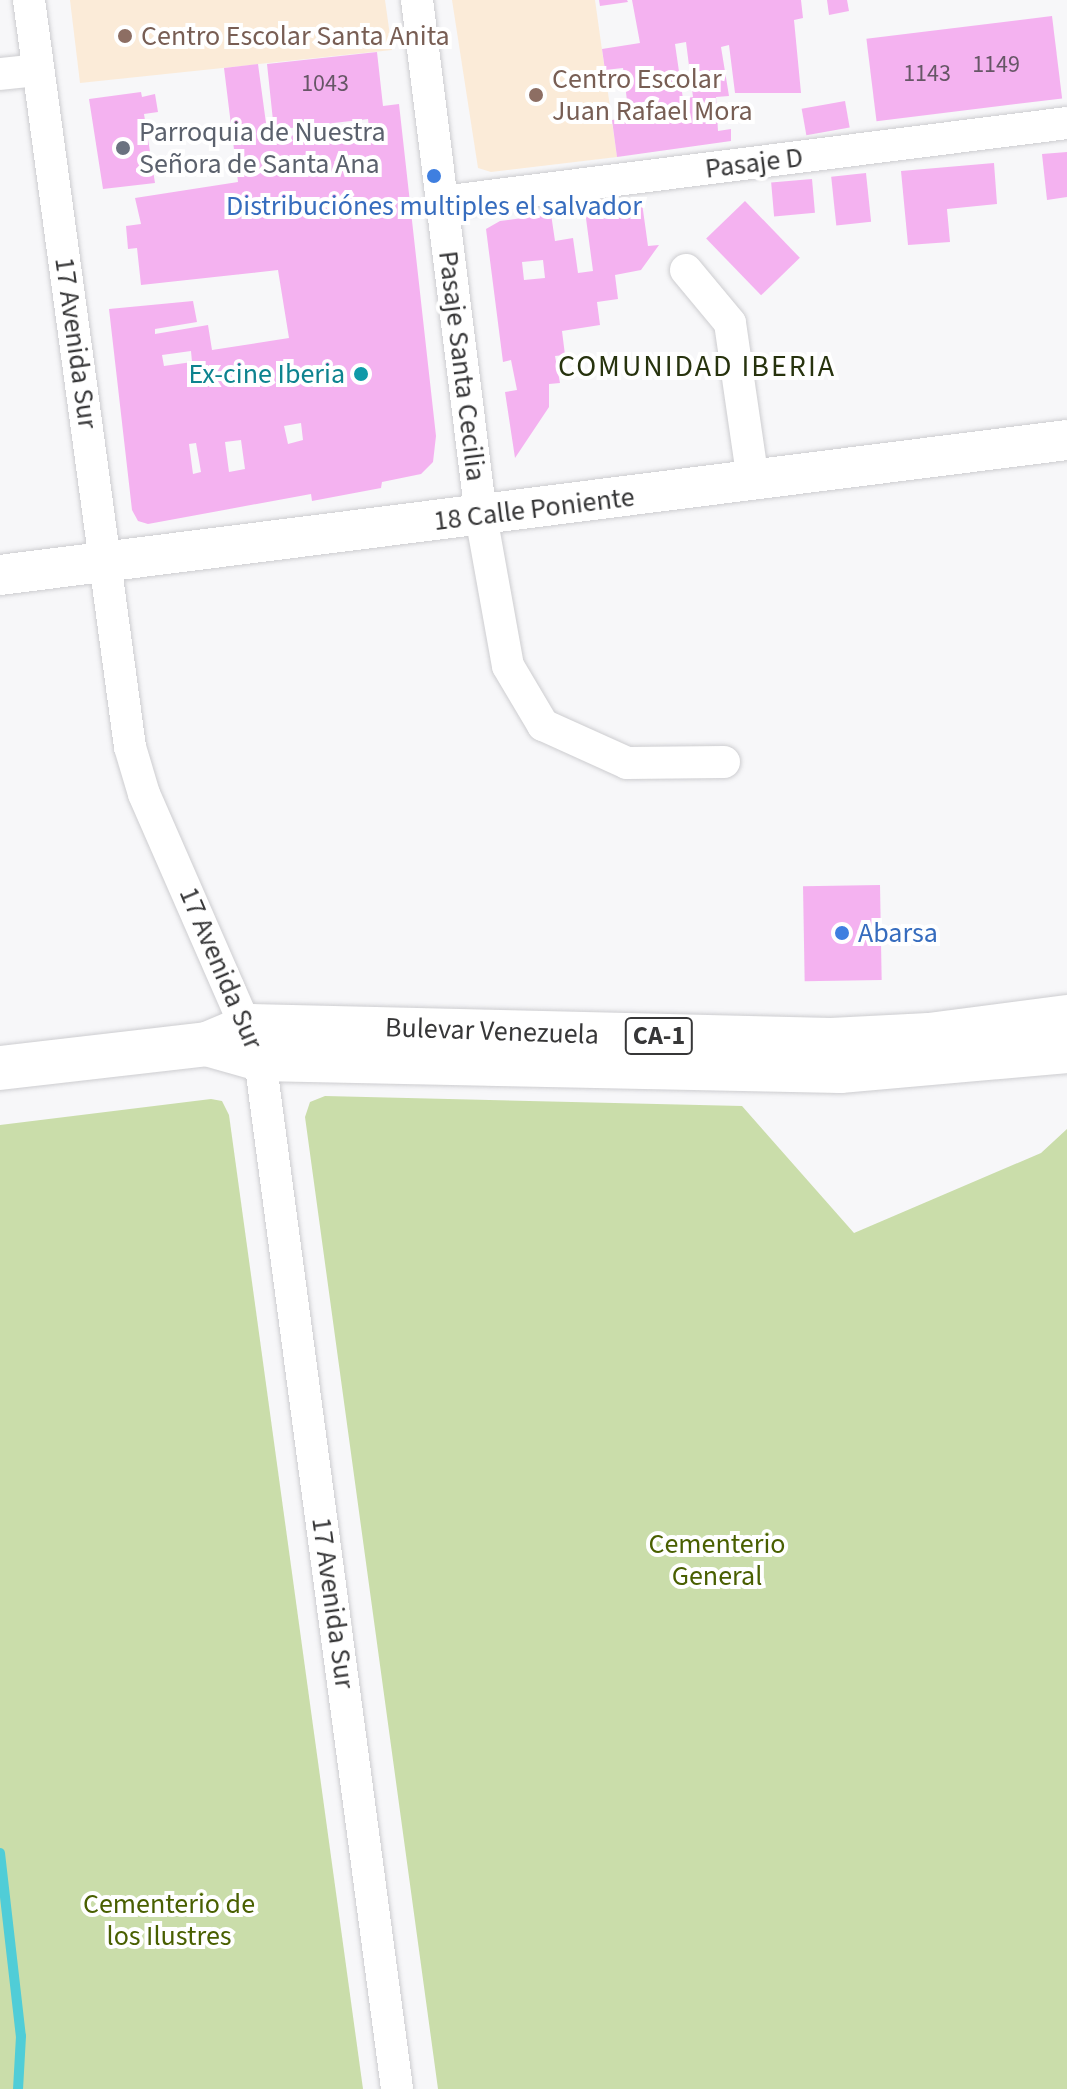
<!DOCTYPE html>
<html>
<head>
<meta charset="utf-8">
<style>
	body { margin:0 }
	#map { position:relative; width:1067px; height:2089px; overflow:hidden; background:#f7f7f9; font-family:"Source Sans 3",sans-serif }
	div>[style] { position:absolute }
	.education>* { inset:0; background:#fbebd8 }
	.green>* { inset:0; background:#caddaa }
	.stream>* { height:10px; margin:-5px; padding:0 5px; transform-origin:5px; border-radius:5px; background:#50cdd7 }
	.building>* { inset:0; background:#f4b2f0; transform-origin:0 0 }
	.roads { filter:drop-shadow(0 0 2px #cdcdd0) drop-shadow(0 0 2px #cdcdd0) }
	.minor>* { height:32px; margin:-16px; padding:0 16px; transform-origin:16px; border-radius:16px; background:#fff }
	.tertiary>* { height:40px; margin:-20px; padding:0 20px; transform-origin:20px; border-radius:20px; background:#fff }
	.trunk>* { height:44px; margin:-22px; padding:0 22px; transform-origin:22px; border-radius:22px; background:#fff }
	.dots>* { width:22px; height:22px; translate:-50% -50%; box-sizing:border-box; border:4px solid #fff; border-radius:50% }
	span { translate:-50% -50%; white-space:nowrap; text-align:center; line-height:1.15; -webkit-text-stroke:8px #fff; paint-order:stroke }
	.number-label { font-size:24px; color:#665666 }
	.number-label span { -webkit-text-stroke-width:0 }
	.shield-label span { padding:2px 6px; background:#fff; border:2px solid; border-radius:6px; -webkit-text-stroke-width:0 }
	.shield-label { font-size:26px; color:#373738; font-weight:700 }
	.education-label { font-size:28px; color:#785e54 }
	.left { translate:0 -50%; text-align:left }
	.worship-label { font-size:28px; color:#5b616d }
	.street-label { font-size:28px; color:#373738 }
	.shop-label { font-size:28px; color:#366cbe }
	.culture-label { font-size:28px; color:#0d838f }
	.right { translate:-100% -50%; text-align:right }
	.park-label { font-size:28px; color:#495f00 }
	.neighbourhood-label { font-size:30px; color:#27330e; letter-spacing:2px }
</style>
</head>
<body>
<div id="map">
	<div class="education">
		<i style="clip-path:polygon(70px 0,385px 0,392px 50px,80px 83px)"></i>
		<i style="clip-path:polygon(452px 0,595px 0,617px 157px,491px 172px,478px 168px)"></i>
	</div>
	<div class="green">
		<i style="clip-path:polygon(325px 1096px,742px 1106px,854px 1233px,1041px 1153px,1067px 1129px,1067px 2089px,438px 2089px,305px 1117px,310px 1102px)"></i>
		<i style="clip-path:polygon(211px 1099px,222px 1101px,229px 1115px,363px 2089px,0 2089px,0 1125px)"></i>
	</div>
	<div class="stream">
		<i style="left:0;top:1853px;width:184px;rotate:83.5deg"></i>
		<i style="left:21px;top:2036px;width:53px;rotate:93.2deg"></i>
	</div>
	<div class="building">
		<i style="clip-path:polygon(599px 0,627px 0,628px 2px,600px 6px)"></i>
		<i style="clip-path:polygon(evenodd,632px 0,801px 0,803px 18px,794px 20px,801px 93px,735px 93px,729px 45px,721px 47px,729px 96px,716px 97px,718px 131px,731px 129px,731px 141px,617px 157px,612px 120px,629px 117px,623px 68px,605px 70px,602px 49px,640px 43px,632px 0,686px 42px,693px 97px,683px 99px,675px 44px,686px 42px)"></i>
		<i style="clip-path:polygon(827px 0,847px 0,849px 11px,829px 15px)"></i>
		<i style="left:1052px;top:16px;width:83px;height:187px;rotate:83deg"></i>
		<i style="clip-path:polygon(evenodd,377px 52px,383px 106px,399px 104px,436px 436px,433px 462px,421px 474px,382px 482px,381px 488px,312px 501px,311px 494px,148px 524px,138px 521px,132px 510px,109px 309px,193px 301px,197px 322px,155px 329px,155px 334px,208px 325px,212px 350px,289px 338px,278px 270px,141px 285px,137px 248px,128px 249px,126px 226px,141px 224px,135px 198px,238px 182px,224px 68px,258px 64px,268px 138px,369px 128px,368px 119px,274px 130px,267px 64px,377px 52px,191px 351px,192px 362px,164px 366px,162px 355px,191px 351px,377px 52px,301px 423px,303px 440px,288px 444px,284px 426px,301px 423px,377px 52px,241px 440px,245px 469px,229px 472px,225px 442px,241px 440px,377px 52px,196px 443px,201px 472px,193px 474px,189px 444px,196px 443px)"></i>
		<i style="clip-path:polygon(141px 92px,142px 97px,155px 94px,158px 112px,144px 114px,155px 183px,103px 189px,89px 99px)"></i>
		<i style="left:845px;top:101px;width:27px;height:44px;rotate:80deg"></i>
		<i style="clip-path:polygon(1067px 152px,1067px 197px,1047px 200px,1042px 154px)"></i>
		<i style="clip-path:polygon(994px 163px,997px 204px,947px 209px,950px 242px,908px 245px,901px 171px)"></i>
		<i style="left:866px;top:173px;width:49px;height:35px;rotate:84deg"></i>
		<i style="left:812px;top:179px;width:34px;height:41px;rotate:85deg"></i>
		<i style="left:745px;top:201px;width:79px;height:54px;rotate:46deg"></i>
		<i style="clip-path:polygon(evenodd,642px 203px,648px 246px,659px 245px,641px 270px,615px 275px,618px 299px,597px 302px,600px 325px,562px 331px,565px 355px,555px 356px,560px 383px,549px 384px,549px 407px,515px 458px,505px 392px,517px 390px,511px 360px,503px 362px,486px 229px,500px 221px,551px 214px,555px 241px,573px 238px,578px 273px,593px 271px,585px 211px,642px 203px,543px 260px,545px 278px,524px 280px,522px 262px,543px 260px)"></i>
		<i style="left:880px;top:885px;width:95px;height:77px;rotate:89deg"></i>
	</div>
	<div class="roads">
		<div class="minor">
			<i style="left:29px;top:0;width:754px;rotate:82.3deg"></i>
			<i style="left:130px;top:747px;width:49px;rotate:73.4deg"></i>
			<i style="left:144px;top:794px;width:289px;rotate:66.4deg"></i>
			<i style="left:260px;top:1059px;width:1039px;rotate:82.42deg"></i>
			<i style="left:417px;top:0;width:520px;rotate:82.93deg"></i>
			<i style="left:481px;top:516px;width:152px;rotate:79.8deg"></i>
			<i style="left:508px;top:666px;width:69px;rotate:59.3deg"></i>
			<i style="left:543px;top:725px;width:92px;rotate:24.3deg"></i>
			<i style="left:627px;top:763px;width:97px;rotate:-0.6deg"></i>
			<i style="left:0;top:74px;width:38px;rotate:-6deg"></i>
			<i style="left:442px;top:202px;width:630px;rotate:-7.2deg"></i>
			<i style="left:686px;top:270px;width:69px;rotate:50.3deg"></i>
			<i style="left:730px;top:323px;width:160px;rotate:81.7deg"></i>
		</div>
		<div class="tertiary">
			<i style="left:0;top:575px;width:1076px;rotate:-7.21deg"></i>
		</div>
		<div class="trunk">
			<i style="left:207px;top:1044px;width:47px;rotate:-22.7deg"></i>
			<i style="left:250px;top:1026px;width:581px;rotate:1.38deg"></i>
			<i style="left:831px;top:1040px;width:98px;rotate:-2.9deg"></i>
			<i style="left:929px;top:1035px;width:139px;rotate:-7.4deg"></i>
			<i style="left:0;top:1068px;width:208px;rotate:-6.6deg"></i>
			<i style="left:207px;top:1044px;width:55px;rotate:15.8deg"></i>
			<i style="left:260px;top:1059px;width:580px;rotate:1.19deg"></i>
			<i style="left:840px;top:1071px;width:228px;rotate:-5deg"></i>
		</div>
	</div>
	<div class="dots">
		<i style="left:125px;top:36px;background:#8d6e63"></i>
		<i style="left:536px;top:95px;background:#8d6e63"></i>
		<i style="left:123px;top:148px;background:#6b7280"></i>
		<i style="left:434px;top:176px;background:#3f7fe0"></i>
		<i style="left:361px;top:374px;background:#0f9aa8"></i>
		<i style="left:842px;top:933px;background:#3f7fe0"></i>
	</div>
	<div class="number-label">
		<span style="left:996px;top:65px">1149</span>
		<span style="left:927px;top:74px">1143</span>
		<span style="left:325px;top:84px">1043</span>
	</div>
	<div class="shield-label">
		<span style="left:659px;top:1036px">CA-1</span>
	</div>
	<div class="education-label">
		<span class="left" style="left:141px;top:36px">Centro Escolar Santa Anita</span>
		<span class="left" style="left:552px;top:95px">Centro Escolar<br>Juan Rafael Mora</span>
	</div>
	<div class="worship-label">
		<span class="left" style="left:139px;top:148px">Parroquia de Nuestra<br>Señora de Santa Ana</span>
	</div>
	<div class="street-label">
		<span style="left:754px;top:163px;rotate:-7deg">Pasaje D</span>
		<span style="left:76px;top:343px;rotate:82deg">17 Avenida Sur</span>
		<span style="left:462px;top:366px;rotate:83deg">Pasaje Santa Cecilia</span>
		<span style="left:534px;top:509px;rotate:-7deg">18 Calle Poniente</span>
		<span style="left:221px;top:968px;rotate:67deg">17 Avenida Sur</span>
		<span style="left:492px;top:1031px;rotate:2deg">Bulevar Venezuela</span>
		<span style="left:333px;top:1603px;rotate:82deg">17 Avenida Sur</span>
	</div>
	<div class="shop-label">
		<span style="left:434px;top:206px">Distribuciónes multiples el salvador</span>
		<span class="left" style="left:858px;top:933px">Abarsa</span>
	</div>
	<div class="culture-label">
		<span class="right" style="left:345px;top:374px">Ex-cine Iberia</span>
	</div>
	<div class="park-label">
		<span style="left:717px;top:1560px">Cementerio<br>General</span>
		<span style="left:169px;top:1920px">Cementerio de<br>los Ilustres</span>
	</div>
	<div class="neighbourhood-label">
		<span style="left:697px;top:367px">COMUNIDAD IBERIA</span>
	</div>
</div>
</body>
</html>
